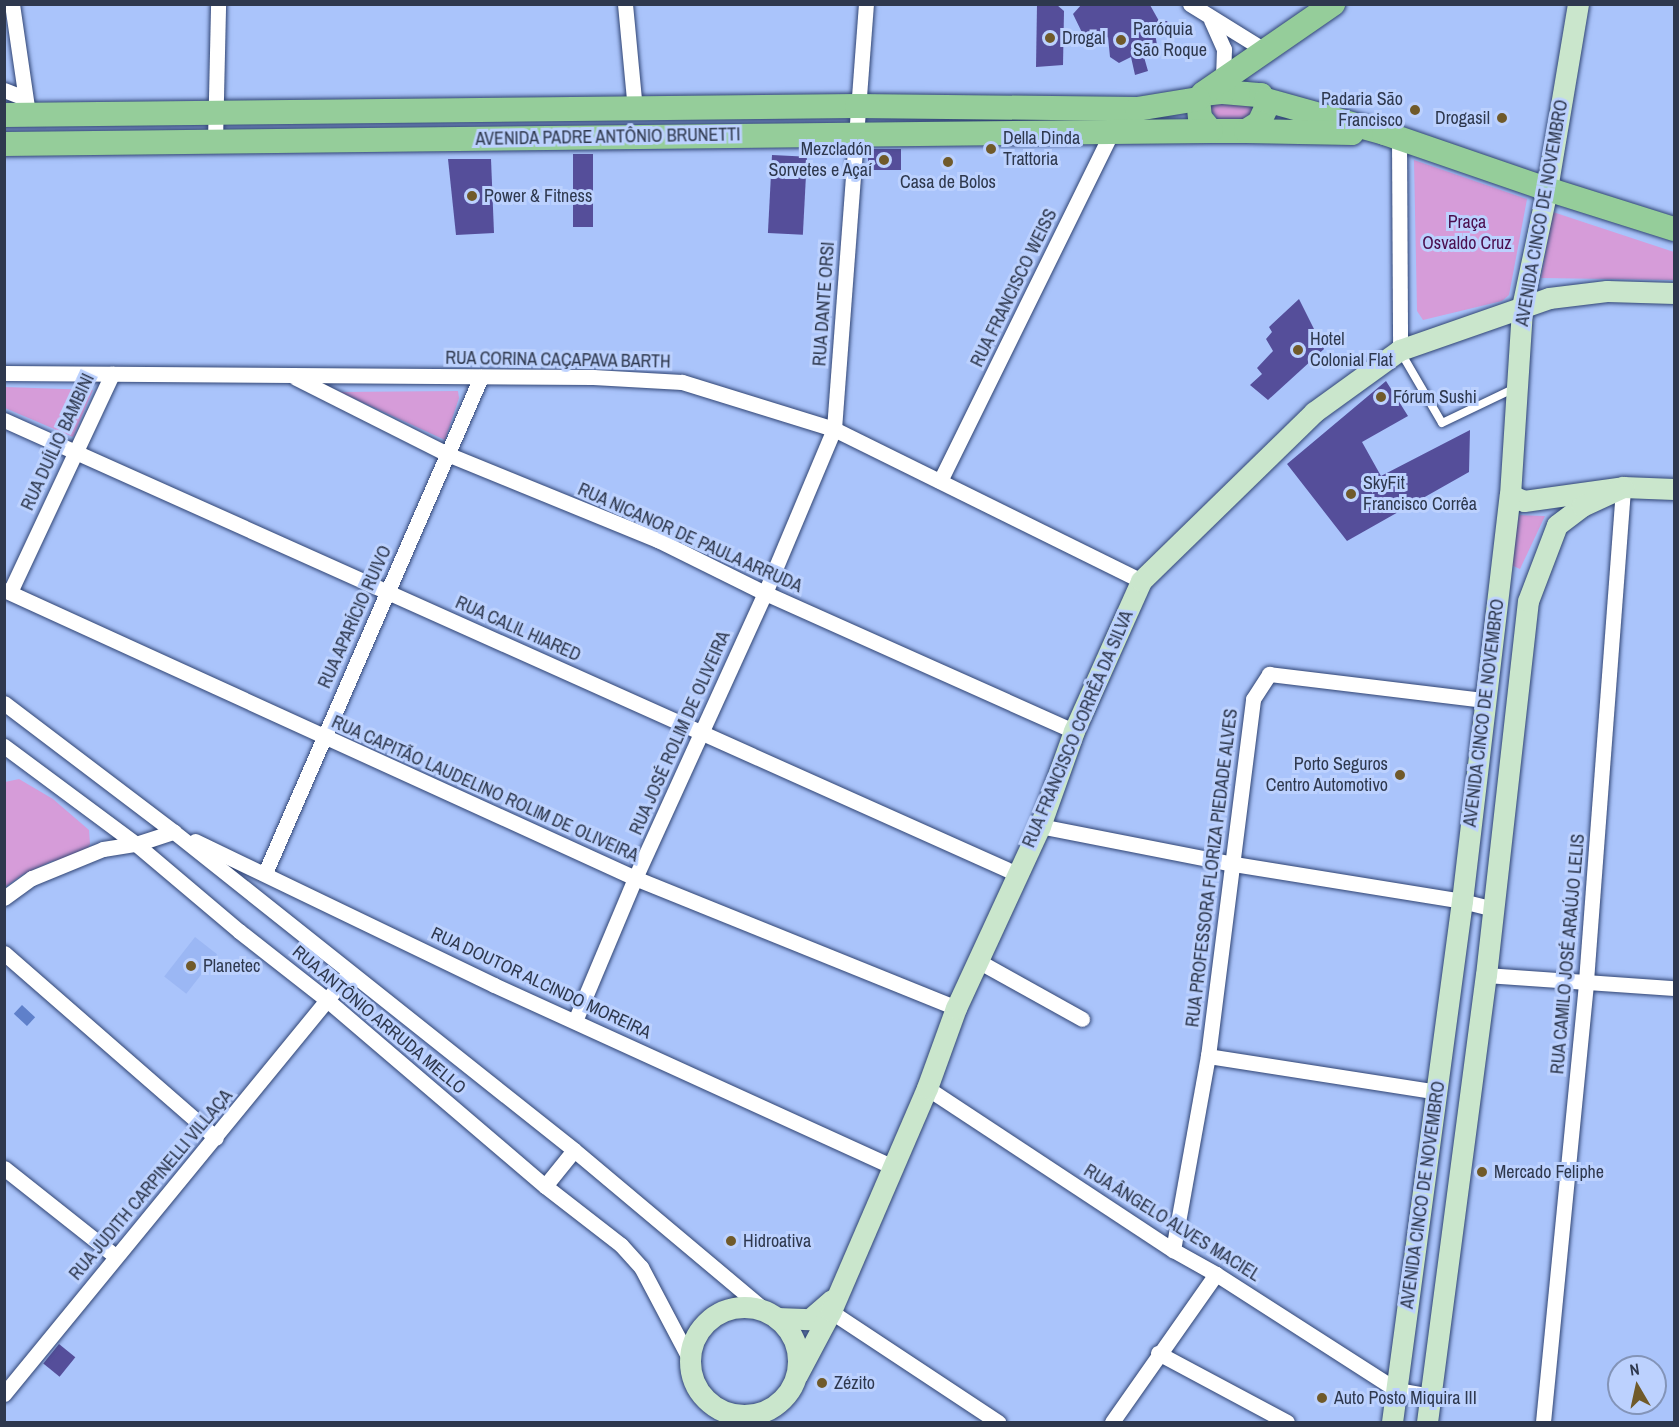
<!DOCTYPE html>
<html>
<head>
<meta charset="utf-8">
<style>
	body { margin:0 }
	#map { position:relative; width:1679px; height:1427px; overflow:hidden; background:#aac4fb; font-family:"Archivo Narrow",sans-serif }
	div>[style] { position:absolute }
	.built>* { inset:0; background:#9bb7f4; transform-origin:0 0 }
	.green>* { inset:0; background:#d69cd9 }
	.water>* { inset:0; background:#5f80ca; transform-origin:0 0 }
	.building>* { inset:0; background:#554e9a; transform-origin:0 0 }
	.roads { filter:drop-shadow(0 0 2px #304473) drop-shadow(0 0 2px #304473) }
	.lane>* { height:8px; margin:-4px; padding:0 4px; transform-origin:4px; border-radius:4px; background:#fff }
	.street>* { height:15px; margin:-7.5px; padding:0 7.5px; transform-origin:7.5px; border-radius:7.5px; background:#fff }
	.secondary>* { height:21px; margin:-10.5px; padding:0 10.5px; transform-origin:10.5px; border-radius:10.5px; background:#cae6cc }
	.secondary>.ring { margin:-10.5px; padding:0; box-sizing:content-box; background:none; border:21px solid #cae6cc; border-radius:50% }
	.primary>* { height:24px; margin:-12px; padding:0 12px; transform-origin:12px; border-radius:12px; background:#95cd9a }
	.dots>* { width:16px; height:16px; translate:-50% -50%; box-sizing:border-box; border:3px solid #bcd1fe; border-radius:50% }
	span { translate:-50% -50%; white-space:nowrap; text-align:center; line-height:1.15; -webkit-text-stroke:6px #bcd1fe; paint-order:stroke }
	.poi-label { font-size:18px; color:#2e384e }
	.left { translate:0 -50%; text-align:left }
	.right { translate:-100% -50%; text-align:right }
	.street-label { font-size:18px; color:#2e384e }
	.park-label { font-size:18px; color:#4b0f4f }
	.frame { position:absolute; inset:0; border:6px solid #2e384e; pointer-events:none }
	.north { position:absolute; left:1607px; top:1355px; width:60px; height:60px; box-sizing:border-box; background:#bcd1fe; border:2px solid #8394b8; border-radius:50%; rotate:351deg; font-size:16px; font-weight:700; line-height:24px; text-align:center; color:#2e384e }
	.north::after { content:''; display:block; margin:auto; width:21px; height:27px; background:#705a2a; clip-path:polygon(50% 0,100% 100%,50% 72%,0 100%) }
</style>
</head>
<body>
<div id="map">
	<div class="built">
		<i style="left:195px;top:937px;width:28px;height:50px;rotate:38deg"></i>
	</div>
	<div class="green">
		<i style="clip-path:polygon(1220px 99px,1256px 107px,1250px 121px,1219px 121px,1208px 106px)"></i>
		<i style="clip-path:polygon(1414px 160px,1527px 199px,1509px 295px,1502px 301px,1423px 320px,1417px 311px)"></i>
		<i style="clip-path:polygon(1553px 212px,1674px 252px,1674px 280px,1541px 278px)"></i>
		<i style="clip-path:polygon(5px 387px,93px 390px,73px 437px,5px 408px)"></i>
		<i style="clip-path:polygon(458px 391px,459px 398px,445px 440px,340px 392px)"></i>
		<i style="clip-path:polygon(1519px 515px,1545px 516px,1520px 569px,1511px 565px)"></i>
		<i style="clip-path:polygon(19px 779px,53px 799px,89px 830px,90px 844px,86px 854px,75px 859px,52px 861px,22px 875px,5px 887px,5px 782px)"></i>
	</div>
	<div class="water">
		<i style="left:22px;top:1005px;width:18px;height:12px;rotate:43deg"></i>
	</div>
	<div class="building">
		<i style="clip-path:polygon(1082px 4px,1150px 5px,1159px 21px,1167px 21px,1176px 38px,1155px 33px,1158px 51px,1144px 57px,1148px 71px,1135px 75px,1131px 57px,1119px 63px,1110px 57px,1108px 37px,1090px 49px,1073px 14px)"></i>
		<i style="clip-path:polygon(1037px 5px,1057px 5px,1064px 11px,1063px 65px,1036px 67px)"></i>
		<i style="left:868px;top:149px;width:33px;height:21px"></i>
		<i style="left:573px;top:154px;width:20px;height:73px"></i>
		<i style="left:772px;top:155px;width:35px;height:78px;rotate:3deg"></i>
		<i style="clip-path:polygon(448px 159px,491px 159px,494px 233px,456px 235px)"></i>
		<i style="clip-path:polygon(1299px 299px,1324px 349px,1268px 400px,1250px 385px,1262px 374px,1257px 368px,1273px 351px,1266px 339px,1272px 332px,1269px 327px)"></i>
		<i style="clip-path:polygon(1386px 381px,1408px 416px,1362px 442px,1381px 476px,1470px 430px,1469px 472px,1347px 541px,1287px 464px)"></i>
		<i style="left:59px;top:1344px;width:21px;height:25px;rotate:39deg"></i>
	</div>
	<div class="roads">
		<div class="lane">
			<i style="left:1400px;top:351px;width:83px;rotate:59.7deg"></i>
			<i style="left:1442px;top:423px;width:81px;rotate:-25.6deg"></i>
		</div>
		<div class="street">
			<i style="left:12px;top:4px;width:111px;rotate:81.7deg"></i>
			<i style="left:625px;top:4px;width:105px;rotate:84.6deg"></i>
			<i style="left:1190px;top:4px;width:89px;rotate:31.7deg"></i>
			<i style="left:1211px;top:20px;width:32px;rotate:66deg"></i>
			<i style="left:1224px;top:49px;width:31px;rotate:92deg"></i>
			<i style="left:4px;top:90px;width:22px;rotate:21deg"></i>
			<i style="left:1399px;top:138px;width:212px;rotate:89.7deg"></i>
			<i style="left:215px;top:141px;width:137px;rotate:-88.7deg"></i>
			<i style="left:4px;top:373px;width:589px;rotate:0.39deg"></i>
			<i style="left:593px;top:377px;width:89px;rotate:3.2deg"></i>
			<i style="left:682px;top:382px;width:159px;rotate:17.2deg"></i>
			<i style="left:834px;top:429px;width:343px;rotate:26.3deg"></i>
			<i style="left:296px;top:378px;width:169px;rotate:26.7deg"></i>
			<i style="left:447px;top:454px;width:228px;rotate:22.2deg"></i>
			<i style="left:658px;top:540px;width:119px;rotate:26.4deg"></i>
			<i style="left:765px;top:593px;width:338px;rotate:24.1deg"></i>
			<i style="left:4px;top:420px;width:1110px;rotate:24.14deg"></i>
			<i style="left:940px;top:481px;width:390px;rotate:-63.8deg"></i>
			<i style="left:1112px;top:131px;width:6px;rotate:-90deg"></i>
			<i style="left:4px;top:590px;width:694px;rotate:24.53deg"></i>
			<i style="left:635px;top:878px;width:346px;rotate:22deg"></i>
			<i style="left:10px;top:592px;width:241px;rotate:-64.9deg"></i>
			<i style="left:4px;top:703px;width:213px;rotate:37.2deg"></i>
			<i style="left:174px;top:832px;width:511px;rotate:38.48deg"></i>
			<i style="left:574px;top:1150px;width:253px;rotate:40deg"></i>
			<i style="left:4px;top:746px;width:164px;rotate:36.6deg"></i>
			<i style="left:136px;top:844px;width:135px;rotate:40.2deg"></i>
			<i style="left:239px;top:931px;width:112px;rotate:38.1deg"></i>
			<i style="left:327px;top:1000px;width:287px;rotate:40.5deg"></i>
			<i style="left:545px;top:1186px;width:96px;rotate:37.8deg"></i>
			<i style="left:621px;top:1245px;width:30px;rotate:48deg"></i>
			<i style="left:641px;top:1267px;width:103px;rotate:62.2deg"></i>
			<i style="left:1040px;top:826px;width:198px;rotate:11.1deg"></i>
			<i style="left:1234px;top:864px;width:231px;rotate:9.2deg"></i>
			<i style="left:1462px;top:901px;width:33px;rotate:14deg"></i>
			<i style="left:195px;top:841px;width:332px;rotate:25.7deg"></i>
			<i style="left:494px;top:985px;width:439px;rotate:24.5deg"></i>
			<i style="left:265px;top:873px;width:541px;rotate:-66.47deg"></i>
			<i style="left:4px;top:898px;width:34px;rotate:-36deg"></i>
			<i style="left:32px;top:878px;width:77px;rotate:-22.2deg"></i>
			<i style="left:103px;top:849px;width:33px;rotate:-9deg"></i>
			<i style="left:136px;top:844px;width:40px;rotate:-18deg"></i>
			<i style="left:4px;top:953px;width:281px;rotate:41.1deg"></i>
			<i style="left:978px;top:961px;width:119px;rotate:29.1deg"></i>
			<i style="left:1486px;top:975px;width:188px;rotate:4deg"></i>
			<i style="left:575px;top:1021px;width:155px;rotate:-67.2deg"></i>
			<i style="left:635px;top:878px;width:313px;rotate:-65.5deg"></i>
			<i style="left:765px;top:593px;width:178px;rotate:-67.2deg"></i>
			<i style="left:834px;top:429px;width:426px;rotate:-85.7deg"></i>
			<i style="left:1208px;top:1056px;width:233px;rotate:8.9deg"></i>
			<i style="left:927px;top:1088px;width:295px;rotate:33.4deg"></i>
			<i style="left:1173px;top:1250px;width:49px;rotate:29.2deg"></i>
			<i style="left:1216px;top:1274px;width:215px;rotate:32.7deg"></i>
			<i style="left:1397px;top:1390px;width:34px;rotate:10deg"></i>
			<i style="left:4px;top:1168px;width:142px;rotate:38.4deg"></i>
			<i style="left:545px;top:1186px;width:46px;rotate:-51.1deg"></i>
			<i style="left:1173px;top:1250px;width:197px;rotate:-79.8deg"></i>
			<i style="left:1208px;top:1056px;width:360px;rotate:-82.8deg"></i>
			<i style="left:1253px;top:699px;width:30px;rotate:-57deg"></i>
			<i style="left:1269px;top:674px;width:218px;rotate:6.9deg"></i>
			<i style="left:824px;top:1307px;width:209px;rotate:33.5deg"></i>
			<i style="left:1158px;top:1353px;width:146px;rotate:28.1deg"></i>
			<i style="left:4px;top:1394px;width:544px;rotate:-50.67deg"></i>
			<i style="left:1112px;top:1422px;width:181px;rotate:-54.9deg"></i>
			<i style="left:1543px;top:1422px;width:443px;rotate:-84.4deg"></i>
			<i style="left:1586px;top:981px;width:495px;rotate:-85.7deg"></i>
		</div>
		<div class="secondary">
			<i style="left:1510px;top:495px;width:15px;rotate:23deg"></i>
			<i style="left:1524px;top:501px;width:100px;rotate:-8deg"></i>
			<i style="left:1623px;top:487px;width:51px;rotate:2.2deg"></i>
			<i class="ring" style="left:690px;top:1307px;width:87px;height:87px"></i>
			<i style="left:777px;top:1318px;width:33px;rotate:2deg"></i>
			<i style="left:810px;top:1319px;width:29px;rotate:-41deg"></i>
			<i style="left:797px;top:1375px;width:72px;rotate:-62deg"></i>
			<i style="left:831px;top:1311px;width:243px;rotate:-66.7deg"></i>
			<i style="left:927px;top:1088px;width:85px;rotate:-70.1deg"></i>
			<i style="left:956px;top:1008px;width:200px;rotate:-65.2deg"></i>
			<i style="left:1040px;top:826px;width:101px;rotate:-70.3deg"></i>
			<i style="left:1074px;top:731px;width:164px;rotate:-65.9deg"></i>
			<i style="left:1141px;top:581px;width:242px;rotate:-44.3deg"></i>
			<i style="left:1314px;top:412px;width:106px;rotate:-35.8deg"></i>
			<i style="left:1400px;top:350px;width:158px;rotate:-19.2deg"></i>
			<i style="left:1549px;top:298px;width:58px;rotate:-6.9deg"></i>
			<i style="left:1607px;top:291px;width:67px;rotate:1.7deg"></i>
			<i style="left:1392px;top:1422px;width:526px;rotate:-82.35deg"></i>
			<i style="left:1462px;top:901px;width:409px;rotate:-83.3deg"></i>
			<i style="left:1510px;top:495px;width:188px;rotate:-86.3deg"></i>
			<i style="left:1522px;top:307px;width:121px;rotate:-78deg"></i>
			<i style="left:1547px;top:189px;width:188px;rotate:-80.5deg"></i>
			<i style="left:1427px;top:1422px;width:451px;rotate:-82.5deg"></i>
			<i style="left:1486px;top:975px;width:376px;rotate:-83.6deg"></i>
			<i style="left:1528px;top:601px;width:81px;rotate:-69.1deg"></i>
			<i style="left:1557px;top:525px;width:31px;rotate:-37deg"></i>
			<i style="left:1582px;top:506px;width:45px;rotate:-24.9deg"></i>
		</div>
		<div class="primary">
			<i style="left:1223px;top:92px;width:38px;rotate:5deg"></i>
			<i style="left:1261px;top:95px;width:13px;rotate:61deg"></i>
			<i style="left:1267px;top:106px;width:19px;rotate:115deg"></i>
			<i style="left:1259px;top:123px;width:15px;rotate:148deg"></i>
			<i style="left:1246px;top:131px;width:35px;rotate:180deg"></i>
			<i style="left:1211px;top:131px;width:17px;rotate:-130deg"></i>
			<i style="left:1200px;top:118px;width:19px;rotate:-96deg"></i>
			<i style="left:1198px;top:99px;width:7px;rotate:-45deg"></i>
			<i style="left:1203px;top:94px;width:20px;rotate:-6deg"></i>
			<i style="left:1204px;top:93px;width:157px;rotate:-34.6deg"></i>
			<i style="left:1266px;top:100px;width:123px;rotate:15.6deg"></i>
			<i style="left:1384px;top:133px;width:172px;rotate:19deg"></i>
			<i style="left:1547px;top:189px;width:133px;rotate:17.5deg"></i>
			<i style="left:4px;top:115px;width:853px;rotate:-0.6deg"></i>
			<i style="left:857px;top:106px;width:280px;rotate:0.6deg"></i>
			<i style="left:1137px;top:109px;width:62px;rotate:-9.3deg"></i>
			<i style="left:1246px;top:131px;width:106px;rotate:1.1deg"></i>
			<i style="left:4px;top:144px;width:1207px;rotate:-0.62deg"></i>
		</div>
	</div>
	<div class="dots">
		<i style="left:1050px;top:38px;background:#705a2a"></i>
		<i style="left:1121px;top:40px;background:#705a2a"></i>
		<i style="left:1415px;top:110px;background:#705a2a"></i>
		<i style="left:1502px;top:118px;background:#705a2a"></i>
		<i style="left:991px;top:149px;background:#705a2a"></i>
		<i style="left:884px;top:160px;background:#705a2a"></i>
		<i style="left:948px;top:162px;background:#705a2a"></i>
		<i style="left:472px;top:196px;background:#705a2a"></i>
		<i style="left:1298px;top:350px;background:#705a2a"></i>
		<i style="left:1381px;top:397px;background:#705a2a"></i>
		<i style="left:1351px;top:494px;background:#705a2a"></i>
		<i style="left:1400px;top:775px;background:#705a2a"></i>
		<i style="left:191px;top:966px;background:#705a2a"></i>
		<i style="left:1482px;top:1172px;background:#705a2a"></i>
		<i style="left:731px;top:1241px;background:#705a2a"></i>
		<i style="left:822px;top:1383px;background:#705a2a"></i>
		<i style="left:1322px;top:1398px;background:#705a2a"></i>
	</div>
	<div class="poi-label">
		<span class="left" style="left:1133px;top:40px">Paróquia<br>São Roque</span>
		<span class="left" style="left:1062px;top:38px">Drogal</span>
		<span class="right" style="left:1403px;top:110px">Padaria São<br>Francisco</span>
		<span class="right" style="left:1490px;top:118px">Drogasil</span>
		<span class="left" style="left:1003px;top:149px">Della Dinda<br>Trattoria</span>
		<span class="right" style="left:872px;top:160px">Mezcladón<br>Sorvetes e Açaí</span>
		<span style="left:948px;top:182px">Casa de Bolos</span>
		<span class="left" style="left:484px;top:196px">Power &amp; Fitness</span>
		<span class="left" style="left:1310px;top:350px">Hotel<br>Colonial Flat</span>
		<span class="left" style="left:1393px;top:397px">Fórum Sushi</span>
		<span class="left" style="left:1363px;top:494px">SkyFit<br>Francisco Corrêa</span>
		<span class="right" style="left:1388px;top:775px">Porto Seguros<br>Centro Automotivo</span>
		<span class="left" style="left:203px;top:966px">Planetec</span>
		<span class="left" style="left:1494px;top:1172px">Mercado Feliphe</span>
		<span class="left" style="left:743px;top:1241px">Hidroativa</span>
		<span class="left" style="left:834px;top:1383px">Zézito</span>
		<span class="left" style="left:1334px;top:1398px">Auto Posto Miquira III</span>
	</div>
	<div class="street-label">
		<span style="left:608px;top:137px;rotate:-1deg">AVENIDA PADRE ANTÔNIO BRUNETTI</span>
		<span style="left:1542px;top:213px;rotate:-80deg">AVENIDA CINCO DE NOVEMBRO</span>
		<span style="left:1014px;top:288px;rotate:-64deg">RUA FRANCISCO WEISS</span>
		<span style="left:824px;top:304px;rotate:-86deg">RUA DANTE ORSI</span>
		<span style="left:558px;top:360px;rotate:1deg">RUA CORINA CAÇAPAVA BARTH</span>
		<span style="left:58px;top:442px;rotate:-65deg">RUA DUÍLIO BAMBINI</span>
		<span style="left:690px;top:538px;rotate:24deg">RUA NICANOR DE PAULA ARRUDA</span>
		<span style="left:355px;top:617px;rotate:-66deg">RUA APARÍCIO RUIVO</span>
		<span style="left:518px;top:629px;rotate:24deg">RUA CALIL HIARED</span>
		<span style="left:1484px;top:713px;rotate:-83deg">AVENIDA CINCO DE NOVEMBRO</span>
		<span style="left:1078px;top:729px;rotate:-67deg">RUA FRANCISCO CORRÊA DA SILVA</span>
		<span style="left:680px;top:733px;rotate:-66deg">RUA JOSÉ ROLIM DE OLIVEIRA</span>
		<span style="left:485px;top:789px;rotate:24deg">RUA CAPITÃO LAUDELINO ROLIM DE OLIVEIRA</span>
		<span style="left:1212px;top:868px;rotate:-83deg">RUA PROFESSORA FLORIZA PIEDADE ALVES</span>
		<span style="left:1568px;top:954px;rotate:-85deg">RUA CAMILO JOSÉ ARAÚJO LELIS</span>
		<span style="left:541px;top:983px;rotate:25deg">RUA DOUTOR ALCINDO MOREIRA</span>
		<span style="left:379px;top:1020px;rotate:40deg">RUA ANTÔNIO ARRUDA MELLO</span>
		<span style="left:151px;top:1185px;rotate:-50deg">RUA JUDITH CARPINELLI VILLAÇA</span>
		<span style="left:1423px;top:1195px;rotate:-82deg">AVENIDA CINCO DE NOVEMBRO</span>
		<span style="left:1172px;top:1223px;rotate:32deg">RUA ÂNGELO ALVES MACIEL</span>
	</div>
	<div class="park-label">
		<span style="left:1467px;top:233px">Praça<br>Osvaldo Cruz</span>
	</div>
	<div class="frame"></div>
	<div class="north">N</div>
</div>
</body>
</html>
